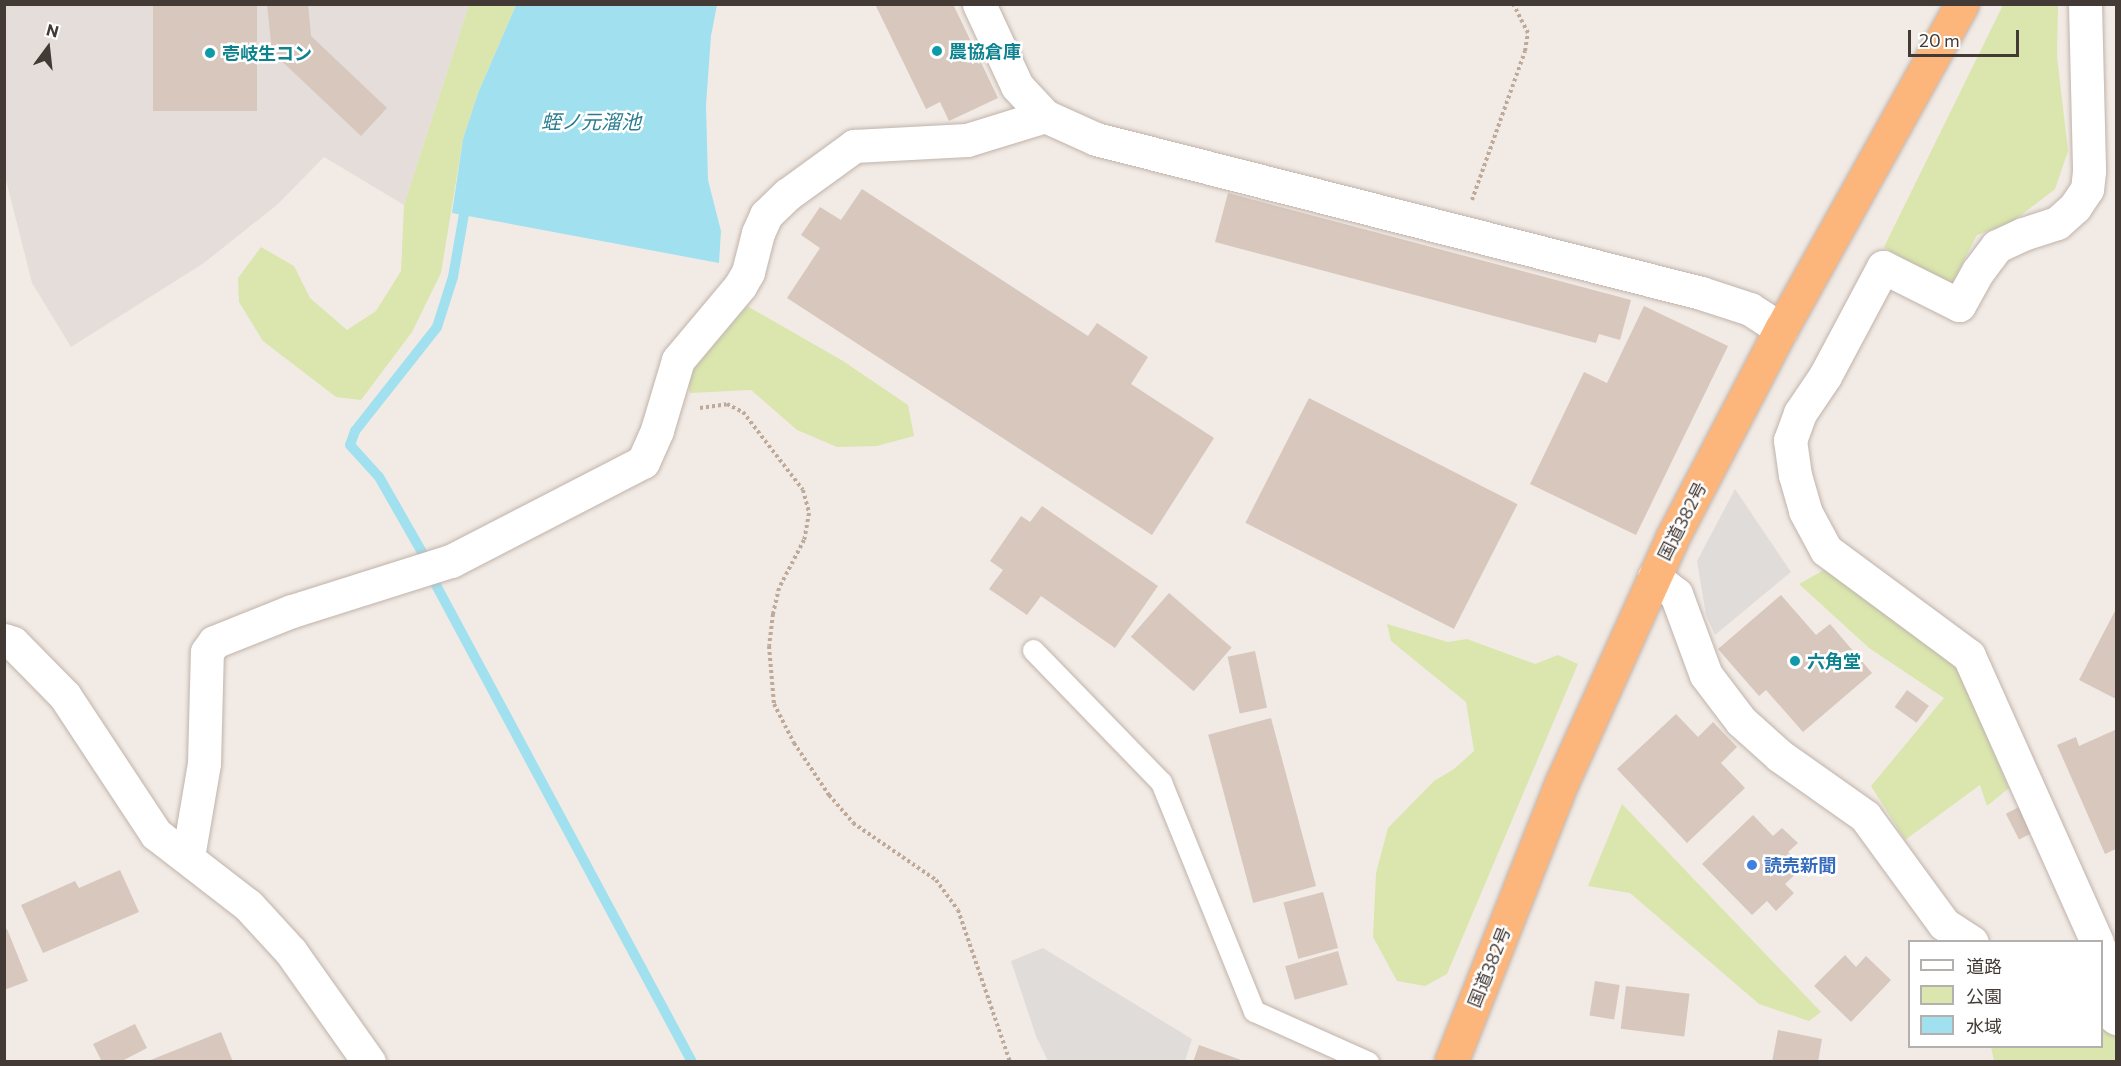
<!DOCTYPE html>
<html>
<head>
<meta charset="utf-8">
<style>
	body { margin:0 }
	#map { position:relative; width:2121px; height:1066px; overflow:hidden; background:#f2ebe5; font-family:Commissioner,"Noto Sans JP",sans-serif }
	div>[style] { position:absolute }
	.industrial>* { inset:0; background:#e4ddda }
	.green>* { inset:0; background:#dae6ae }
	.parking>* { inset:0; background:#e0dcda }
	.water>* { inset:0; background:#a1e1ef }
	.stream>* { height:10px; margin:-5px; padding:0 5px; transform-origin:5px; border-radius:5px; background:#a1e1ef }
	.building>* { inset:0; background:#d7c7bd; transform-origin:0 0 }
	.path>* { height:4px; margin-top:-2px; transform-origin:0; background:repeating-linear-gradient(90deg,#bfa999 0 3px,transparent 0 6px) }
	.roads { filter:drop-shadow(0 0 2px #c0b3ab) drop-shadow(0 0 2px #c0b3ab) }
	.service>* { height:21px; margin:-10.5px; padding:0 10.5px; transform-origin:10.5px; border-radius:10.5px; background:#fff }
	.minor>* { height:33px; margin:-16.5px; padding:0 16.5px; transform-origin:16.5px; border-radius:16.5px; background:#fff }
	.trunk>* { height:33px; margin:-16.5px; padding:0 16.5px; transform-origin:16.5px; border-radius:16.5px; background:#fcb67c }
	.dots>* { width:16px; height:16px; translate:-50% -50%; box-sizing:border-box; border:3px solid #fff; border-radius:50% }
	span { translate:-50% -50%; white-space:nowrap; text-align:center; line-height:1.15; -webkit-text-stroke:5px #fff; paint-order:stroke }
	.culture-label { font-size:18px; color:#0d838f; font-weight:700 }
	.left { translate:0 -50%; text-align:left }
	.street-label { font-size:18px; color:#443a35 }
	.shop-label { font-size:18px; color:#366cbe; font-weight:700 }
	.water-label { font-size:20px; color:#2a7c8f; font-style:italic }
	.frame { position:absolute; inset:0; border:6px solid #443a35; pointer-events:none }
	.legend { position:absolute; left:1908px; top:940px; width:195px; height:108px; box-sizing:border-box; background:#fff; border:2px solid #b4b0ae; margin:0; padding:8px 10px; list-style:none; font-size:18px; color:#443a35 }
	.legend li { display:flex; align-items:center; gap:12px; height:30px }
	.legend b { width:30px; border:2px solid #b4b0ae }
	.north { position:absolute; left:18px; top:18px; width:60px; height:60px; -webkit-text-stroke:4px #fff; paint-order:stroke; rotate:15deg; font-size:16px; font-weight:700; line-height:24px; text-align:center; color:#443a35 }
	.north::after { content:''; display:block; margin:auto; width:21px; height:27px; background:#443a35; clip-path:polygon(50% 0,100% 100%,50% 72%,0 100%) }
	.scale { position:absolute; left:1908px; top:30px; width:111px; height:27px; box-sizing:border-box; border:3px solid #443a35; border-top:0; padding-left:8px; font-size:18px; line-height:21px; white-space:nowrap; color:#443a35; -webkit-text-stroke:4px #fff; paint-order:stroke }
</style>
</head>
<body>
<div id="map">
	<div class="industrial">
		<i style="clip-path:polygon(4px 5px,469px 5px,404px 205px,324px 157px,278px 204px,204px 263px,71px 347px,32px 283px,5px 176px)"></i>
	</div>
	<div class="green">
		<i style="clip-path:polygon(469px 5px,516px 5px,478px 93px,463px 139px,441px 273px,412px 332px,361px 400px,336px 397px,263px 341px,239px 302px,238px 278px,261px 247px,294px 266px,310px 298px,347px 330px,376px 311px,401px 271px,404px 205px)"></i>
		<i style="clip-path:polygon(2003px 5px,2058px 5px,2057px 56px,2068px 151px,2055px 189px,2012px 222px,1977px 235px,1951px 286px,1884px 247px)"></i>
		<i style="clip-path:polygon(747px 306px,843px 361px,908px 405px,914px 436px,877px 446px,837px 447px,797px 430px,751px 390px,690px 393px,688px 376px)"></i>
		<i style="clip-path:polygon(1824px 570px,1852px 584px,1958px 666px,2009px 788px,1987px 806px,1980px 785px,1905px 840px,1871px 786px,1944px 698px,1869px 648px,1799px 584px)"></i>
		<i style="clip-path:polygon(1387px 624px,1448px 642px,1467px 639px,1535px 664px,1558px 655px,1578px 664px,1447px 974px,1425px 986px,1397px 981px,1373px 937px,1376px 873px,1388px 828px,1434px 781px,1454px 769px,1474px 751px,1466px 702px,1391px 641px)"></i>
		<i style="clip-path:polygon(1622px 804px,1821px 1012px,1809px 1021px,1759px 1004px,1630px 893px,1588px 886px)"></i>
		<i style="clip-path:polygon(2102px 1026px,2116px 1038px,2116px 1061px,1994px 1061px,1991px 1047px,2102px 1046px)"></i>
	</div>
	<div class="parking">
		<i style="clip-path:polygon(1735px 489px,1791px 572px,1715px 635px,1706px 615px,1697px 561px)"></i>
		<i style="clip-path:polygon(1043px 948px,1192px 1039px,1185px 1061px,1048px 1061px,1036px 1036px,1011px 961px)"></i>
	</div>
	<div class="water">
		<i style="clip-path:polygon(516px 5px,717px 5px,711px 36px,706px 105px,708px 180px,721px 231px,719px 263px,452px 213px,463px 139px,478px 93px)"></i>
	</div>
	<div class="stream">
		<i style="left:427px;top:561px;width:97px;rotate:-119.7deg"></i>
		<i style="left:379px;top:477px;width:43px;rotate:-132.2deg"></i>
		<i style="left:350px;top:445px;width:15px;rotate:-70deg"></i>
		<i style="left:355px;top:431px;width:132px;rotate:-51.7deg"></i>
		<i style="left:437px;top:327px;width:52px;rotate:-72.3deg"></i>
		<i style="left:453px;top:277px;width:64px;rotate:-80.1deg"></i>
		<i style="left:436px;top:585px;width:541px;rotate:61.78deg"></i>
	</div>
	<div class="building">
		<i style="left:153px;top:4px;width:104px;height:107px"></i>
		<i style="clip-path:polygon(267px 4px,308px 4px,311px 36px,387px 108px,361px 136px,272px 52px)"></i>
		<i style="clip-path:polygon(875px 4px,953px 4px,998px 98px,949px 121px,940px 102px,926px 109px)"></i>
		<i style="clip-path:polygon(862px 189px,1088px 336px,1097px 323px,1148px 357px,1131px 384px,1214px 438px,1152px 535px,787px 298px,820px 248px,801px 235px,820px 207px,841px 220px)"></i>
		<i style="clip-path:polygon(1228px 193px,1631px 300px,1620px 340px,1599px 334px,1596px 343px,1215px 242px)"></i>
		<i style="clip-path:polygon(1644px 306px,1728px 346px,1636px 535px,1530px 484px,1584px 372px,1607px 383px)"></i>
		<i style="left:1309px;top:398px;width:234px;height:140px;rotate:27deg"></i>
		<i style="clip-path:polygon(1042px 506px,1158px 586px,1115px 648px,1041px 596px,1027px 615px,989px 589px,1003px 570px,990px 561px,1021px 516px,1030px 522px)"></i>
		<i style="left:1169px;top:593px;width:83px;height:58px;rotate:41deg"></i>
		<i style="clip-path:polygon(1781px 595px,1816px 635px,1830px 624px,1872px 673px,1803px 732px,1766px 690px,1759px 696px,1718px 649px)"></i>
		<i style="clip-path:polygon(2116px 609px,2116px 699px,2079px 680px)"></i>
		<i style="left:1255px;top:651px;width:58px;height:28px;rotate:78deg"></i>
		<i style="left:1907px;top:690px;width:27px;height:21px;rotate:36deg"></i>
		<i style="clip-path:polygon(1676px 714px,1698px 737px,1713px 722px,1737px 747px,1721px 763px,1745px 788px,1687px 843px,1617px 769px)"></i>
		<i style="left:1271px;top:718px;width:174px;height:65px;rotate:75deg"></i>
		<i style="clip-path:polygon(2115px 730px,2116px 849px,2105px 854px,2057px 745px,2076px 737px,2079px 746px)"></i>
		<i style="left:2021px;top:806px;width:29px;height:17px;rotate:63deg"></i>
		<i style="clip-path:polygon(1753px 815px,1773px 836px,1782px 828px,1798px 843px,1788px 852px,1803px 867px,1785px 884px,1794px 893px,1776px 911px,1767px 901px,1752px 915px,1702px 864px)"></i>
		<i style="clip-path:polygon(120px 870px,139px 912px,43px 953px,21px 905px,75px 881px,79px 888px)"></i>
		<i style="left:1323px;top:892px;width:58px;height:41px;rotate:75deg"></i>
		<i style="clip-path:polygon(7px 929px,28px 981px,4px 990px,4px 930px)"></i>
		<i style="left:1338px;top:951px;width:35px;height:55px;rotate:74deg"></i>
		<i style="clip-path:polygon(1845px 955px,1856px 967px,1866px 956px,1891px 980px,1851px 1022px,1814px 986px)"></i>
		<i style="left:1595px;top:981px;width:25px;height:35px;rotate:9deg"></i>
		<i style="left:1626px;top:986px;width:64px;height:43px;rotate:7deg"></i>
		<i style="clip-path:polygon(135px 1024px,147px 1048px,120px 1062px,102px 1062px,93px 1044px)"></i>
		<i style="clip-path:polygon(1778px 1030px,1822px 1039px,1818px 1062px,1772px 1062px)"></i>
		<i style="clip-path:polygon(221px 1032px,233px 1062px,148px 1062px,148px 1061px)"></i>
		<i style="clip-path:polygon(1199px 1045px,1244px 1061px,1244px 1062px,1193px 1062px)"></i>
	</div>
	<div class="path">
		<i style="left:1472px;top:200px;width:158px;rotate:-70.4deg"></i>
		<i style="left:1525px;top:51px;width:18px;rotate:-81deg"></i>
		<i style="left:1528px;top:33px;width:33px;rotate:-117deg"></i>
		<i style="left:700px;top:408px;width:27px;rotate:-8deg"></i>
		<i style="left:727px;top:404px;width:18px;rotate:27deg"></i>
		<i style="left:743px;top:412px;width:98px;rotate:52.4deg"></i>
		<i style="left:803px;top:490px;width:24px;rotate:75deg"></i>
		<i style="left:809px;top:513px;width:27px;rotate:100deg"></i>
		<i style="left:804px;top:540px;width:54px;rotate:117.5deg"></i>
		<i style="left:779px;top:588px;width:27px;rotate:103deg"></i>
		<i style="left:773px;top:614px;width:32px;rotate:97deg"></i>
		<i style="left:769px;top:646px;width:58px;rotate:85.1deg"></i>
		<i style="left:774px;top:704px;width:44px;rotate:62.9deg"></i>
		<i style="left:794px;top:743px;width:63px;rotate:56.1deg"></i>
		<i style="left:829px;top:795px;width:37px;rotate:49deg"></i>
		<i style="left:853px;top:823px;width:101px;rotate:34.5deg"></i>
		<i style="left:936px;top:880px;width:37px;rotate:54deg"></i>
		<i style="left:958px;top:910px;width:161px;rotate:71.1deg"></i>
	</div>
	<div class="roads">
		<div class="service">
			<i style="left:1033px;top:650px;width:184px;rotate:45.9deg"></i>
			<i style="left:1161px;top:782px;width:247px;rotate:67.9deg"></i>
			<i style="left:1254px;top:1011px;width:125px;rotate:24.1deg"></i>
		</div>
		<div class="minor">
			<i style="left:979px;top:4px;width:90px;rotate:65.1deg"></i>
			<i style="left:1017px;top:86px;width:41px;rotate:47deg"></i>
			<i style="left:1045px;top:116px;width:56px;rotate:24.3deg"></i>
			<i style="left:1096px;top:139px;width:624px;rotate:14.28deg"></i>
			<i style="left:1701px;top:293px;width:52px;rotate:18.1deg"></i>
			<i style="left:1750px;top:309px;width:37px;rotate:33deg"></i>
			<i style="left:2085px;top:4px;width:167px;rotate:88.6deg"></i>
			<i style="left:2089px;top:171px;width:18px;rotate:96deg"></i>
			<i style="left:2087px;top:189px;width:22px;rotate:124deg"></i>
			<i style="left:2075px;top:207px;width:24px;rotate:138deg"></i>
			<i style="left:2057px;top:223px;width:36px;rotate:162deg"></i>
			<i style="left:2023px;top:234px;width:29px;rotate:155deg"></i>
			<i style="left:1997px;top:246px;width:31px;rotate:127deg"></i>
			<i style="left:1978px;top:271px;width:39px;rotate:119deg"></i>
			<i style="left:1959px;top:305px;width:85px;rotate:-153.4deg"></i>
			<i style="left:1883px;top:267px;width:123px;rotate:118deg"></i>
			<i style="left:1825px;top:376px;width:45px;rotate:124deg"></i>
			<i style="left:1800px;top:413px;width:29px;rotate:110deg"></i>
			<i style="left:1790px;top:440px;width:35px;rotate:82deg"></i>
			<i style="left:1795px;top:475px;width:37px;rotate:74deg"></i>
			<i style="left:1805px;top:511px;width:44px;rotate:61.7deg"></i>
			<i style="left:1826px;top:550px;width:178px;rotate:36.5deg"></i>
			<i style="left:1969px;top:656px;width:313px;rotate:65.9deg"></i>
			<i style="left:1654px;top:577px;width:28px;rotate:38deg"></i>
			<i style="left:1676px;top:594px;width:86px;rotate:69.7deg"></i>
			<i style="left:1706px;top:675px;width:58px;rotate:52.7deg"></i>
			<i style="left:1741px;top:721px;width:52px;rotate:41.9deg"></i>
			<i style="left:1780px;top:756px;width:104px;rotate:35.2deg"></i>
			<i style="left:1865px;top:816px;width:134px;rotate:53.8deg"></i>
			<i style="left:1944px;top:924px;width:33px;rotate:33deg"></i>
			<i style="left:4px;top:640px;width:9px;rotate:18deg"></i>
			<i style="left:13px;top:643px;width:74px;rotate:45.5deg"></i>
			<i style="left:65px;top:696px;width:165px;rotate:56.6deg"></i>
			<i style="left:156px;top:834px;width:116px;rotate:37.7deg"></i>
			<i style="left:248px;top:905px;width:64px;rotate:47.5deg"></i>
			<i style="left:291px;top:952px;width:135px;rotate:54.7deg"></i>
			<i style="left:188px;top:857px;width:95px;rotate:-80.3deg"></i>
			<i style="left:204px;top:763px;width:111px;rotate:-88.5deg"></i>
			<i style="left:207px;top:652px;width:12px;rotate:-55deg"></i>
			<i style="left:214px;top:642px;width:84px;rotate:-21.7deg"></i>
			<i style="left:292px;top:611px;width:167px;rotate:-17.5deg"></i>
			<i style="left:451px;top:561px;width:216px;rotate:-27.3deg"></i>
			<i style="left:643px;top:462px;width:35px;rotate:-66deg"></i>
			<i style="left:657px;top:430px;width:73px;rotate:-73.3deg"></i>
			<i style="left:678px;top:360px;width:97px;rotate:-50deg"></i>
			<i style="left:740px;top:286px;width:16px;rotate:-60deg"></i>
			<i style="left:748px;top:272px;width:40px;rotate:-75.6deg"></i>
			<i style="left:758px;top:233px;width:20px;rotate:-66deg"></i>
			<i style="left:766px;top:215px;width:30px;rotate:-44deg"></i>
			<i style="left:788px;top:194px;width:82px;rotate:-36deg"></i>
			<i style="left:854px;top:146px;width:113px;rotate:-3deg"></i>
			<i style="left:967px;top:140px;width:82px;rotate:-17.1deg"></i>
			<i style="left:2102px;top:952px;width:37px;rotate:68deg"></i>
			<i style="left:2102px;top:1007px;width:18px;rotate:38deg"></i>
		</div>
		<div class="trunk">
			<i style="left:1451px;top:1062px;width:301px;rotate:-68.4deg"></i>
			<i style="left:1562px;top:782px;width:268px;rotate:-65.7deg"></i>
			<i style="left:1672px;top:538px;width:236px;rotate:-62.5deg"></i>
			<i style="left:1781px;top:329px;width:372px;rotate:-60.9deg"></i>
		</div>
	</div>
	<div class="dots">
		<i style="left:937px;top:51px;background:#0f9aa8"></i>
		<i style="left:210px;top:53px;background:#0f9aa8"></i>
		<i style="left:1795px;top:661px;background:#0f9aa8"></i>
		<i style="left:1752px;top:865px;background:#3f7fe0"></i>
	</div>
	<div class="culture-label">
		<span class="left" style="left:949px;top:51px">農協倉庫</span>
		<span class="left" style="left:222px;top:53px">壱岐生コン</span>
		<span class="left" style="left:1807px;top:661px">六角堂</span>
	</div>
	<div class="street-label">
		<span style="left:1682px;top:521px;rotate:-63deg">国道382号</span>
		<span style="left:1489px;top:967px;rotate:-68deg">国道382号</span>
	</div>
	<div class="shop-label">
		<span class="left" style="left:1764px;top:865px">読売新聞</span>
	</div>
	<div class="water-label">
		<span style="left:591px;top:121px">蛭ノ元溜池</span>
	</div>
	<div class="frame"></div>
	<ul class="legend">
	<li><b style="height:8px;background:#fff"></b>道路</li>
	<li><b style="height:16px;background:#dae6ae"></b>公園</li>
	<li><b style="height:16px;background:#a1e1ef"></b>水域</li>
	</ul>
	<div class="north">N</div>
	<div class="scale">20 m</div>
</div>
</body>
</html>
